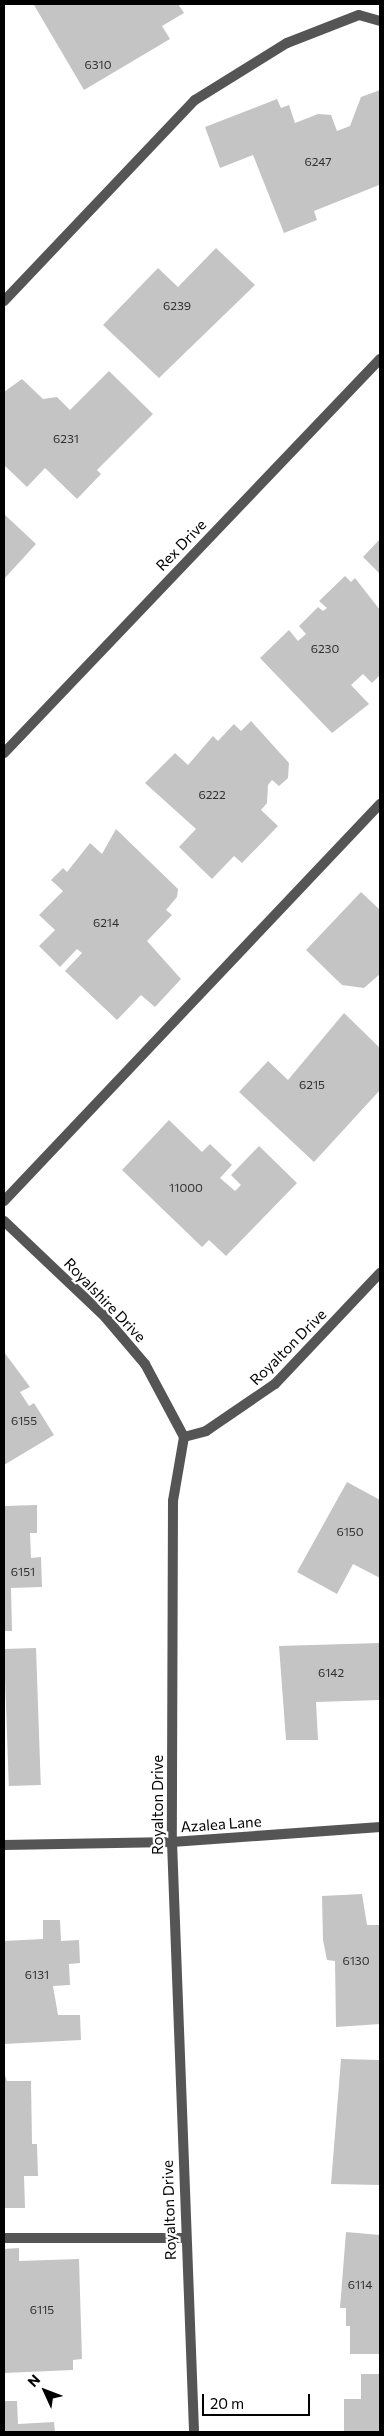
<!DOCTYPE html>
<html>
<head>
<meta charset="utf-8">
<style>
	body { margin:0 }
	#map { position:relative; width:384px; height:2436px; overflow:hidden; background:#fff; font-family:Commissioner,sans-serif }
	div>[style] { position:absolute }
	.building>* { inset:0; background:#c4c4c4; transform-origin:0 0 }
	.lane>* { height:10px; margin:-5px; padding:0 5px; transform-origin:5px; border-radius:5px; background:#555 }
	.street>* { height:10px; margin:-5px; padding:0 5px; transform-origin:5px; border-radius:5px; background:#555 }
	span { translate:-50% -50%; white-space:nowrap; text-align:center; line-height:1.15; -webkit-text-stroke:4.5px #fff; paint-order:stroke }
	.number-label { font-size:12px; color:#313131 }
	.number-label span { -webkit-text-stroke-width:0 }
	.street-label { font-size:15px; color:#000 }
	.frame { position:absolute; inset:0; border:5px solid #000; pointer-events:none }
	.north { position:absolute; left:20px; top:2366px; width:50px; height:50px; -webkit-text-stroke:4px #fff; paint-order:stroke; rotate:313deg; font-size:14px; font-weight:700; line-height:20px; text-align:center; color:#000 }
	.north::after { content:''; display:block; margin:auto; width:18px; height:22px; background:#000; clip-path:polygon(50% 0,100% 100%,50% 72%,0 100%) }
	.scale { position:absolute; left:202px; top:2394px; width:108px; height:22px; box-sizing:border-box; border:2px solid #000; border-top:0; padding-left:6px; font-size:15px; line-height:18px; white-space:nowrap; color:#000; -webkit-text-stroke:4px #fff; paint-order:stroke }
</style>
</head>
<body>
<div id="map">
	<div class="building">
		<i style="clip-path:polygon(178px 4px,184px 13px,162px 26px,170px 39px,84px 90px,34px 5px)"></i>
		<i style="clip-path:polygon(380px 90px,379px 185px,314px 211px,317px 220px,284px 233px,253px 155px,220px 168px,205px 127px,277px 99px,281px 108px,289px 105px,295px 123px,318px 114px,331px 115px,337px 131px,350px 126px,361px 97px)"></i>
		<i style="clip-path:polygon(216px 248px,255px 285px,159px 378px,103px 325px,158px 268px,178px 287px)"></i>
		<i style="clip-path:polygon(109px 371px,153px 414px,97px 470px,101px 474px,77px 499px,45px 468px,27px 487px,4px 465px,4px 392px,22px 379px,43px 399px,57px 397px,70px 410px)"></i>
		<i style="clip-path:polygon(4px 514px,36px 544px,4px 579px)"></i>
		<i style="clip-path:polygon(380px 539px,380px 574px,363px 557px)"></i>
		<i style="clip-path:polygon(345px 576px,351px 582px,355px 578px,380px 610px,380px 675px,372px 683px,363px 674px,351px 685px,369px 704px,332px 733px,260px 658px,289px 630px,298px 641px,306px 634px,299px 626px,318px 607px,323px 611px,327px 608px,319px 601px)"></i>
		<i style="clip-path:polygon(251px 721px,289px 763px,288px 778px,279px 786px,272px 780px,268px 785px,267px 803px,261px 810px,278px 826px,242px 863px,234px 856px,212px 879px,179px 847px,196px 829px,145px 783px,175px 753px,188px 765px,213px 736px,218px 741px,234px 724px,241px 731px)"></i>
		<i style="clip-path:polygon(116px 829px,178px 889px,177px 897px,166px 910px,172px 915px,147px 941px,181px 979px,155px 1007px,141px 995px,117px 1020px,65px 971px,82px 953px,77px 949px,60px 967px,39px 946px,55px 930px,39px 915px,63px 891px,51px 880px,63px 868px,67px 872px,90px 843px,102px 854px)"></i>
		<i style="clip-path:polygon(361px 892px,380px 910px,380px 974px,364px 988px,342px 985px,306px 950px)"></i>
		<i style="clip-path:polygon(344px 1013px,380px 1048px,380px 1090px,314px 1162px,239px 1092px,268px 1061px,288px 1080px)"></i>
		<i style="clip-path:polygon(169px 1120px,202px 1152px,210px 1144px,232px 1165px,220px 1178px,235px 1191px,241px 1185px,231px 1175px,259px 1146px,297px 1183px,226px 1256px,209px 1240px,202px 1247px,122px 1170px)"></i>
		<i style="clip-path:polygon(4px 1352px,30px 1387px,20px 1392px,29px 1406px,34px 1403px,54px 1435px,4px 1465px)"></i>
		<i style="clip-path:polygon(347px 1482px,380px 1500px,380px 1578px,353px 1564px,337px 1594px,297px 1572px)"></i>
		<i style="clip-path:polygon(37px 1505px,37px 1533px,30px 1533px,31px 1558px,41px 1557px,42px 1587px,11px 1588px,12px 1631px,4px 1631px,4px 1506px)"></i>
		<i style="clip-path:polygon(380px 1643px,380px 1700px,316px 1702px,318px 1740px,286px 1740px,279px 1646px)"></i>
		<i style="left:36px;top:1648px;width:137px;height:32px;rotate:88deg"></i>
		<i style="clip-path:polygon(362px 1894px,367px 1925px,380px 1925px,380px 2024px,336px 2027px,335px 1961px,327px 1960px,323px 1940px,322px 1896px)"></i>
		<i style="clip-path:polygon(43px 1920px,60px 1920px,61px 1941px,79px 1940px,80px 1963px,69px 1964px,70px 1985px,53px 1986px,58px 2015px,80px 2015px,81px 2040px,4px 2044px,4px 1941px,43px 1939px)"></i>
		<i style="clip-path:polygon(341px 2059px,380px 2060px,380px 2185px,331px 2184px)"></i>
		<i style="clip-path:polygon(4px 2072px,7px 2081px,31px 2081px,32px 2144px,37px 2144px,38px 2176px,24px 2176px,25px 2208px,4px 2208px)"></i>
		<i style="clip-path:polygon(346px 2232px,380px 2235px,380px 2354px,350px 2354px,350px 2326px,346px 2326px,346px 2308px,340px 2308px)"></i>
		<i style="clip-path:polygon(19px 2248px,19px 2261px,79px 2259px,82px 2359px,73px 2360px,73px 2370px,4px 2373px,4px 2249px)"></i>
		<i style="clip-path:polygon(361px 2374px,380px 2374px,380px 2432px,344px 2432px,344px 2399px,361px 2399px)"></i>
		<i style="clip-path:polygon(4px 2401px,17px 2401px,18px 2424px,54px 2422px,55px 2432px,4px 2432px)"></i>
	</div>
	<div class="lane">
		<i style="left:4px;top:301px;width:277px;rotate:-46.5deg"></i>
		<i style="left:195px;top:100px;width:108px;rotate:-31.8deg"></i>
		<i style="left:287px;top:43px;width:77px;rotate:-21.3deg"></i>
		<i style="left:359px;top:15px;width:22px;rotate:16deg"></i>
		<i style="left:4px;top:1201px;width:547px;rotate:-46.56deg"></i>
		<i style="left:4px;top:2238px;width:181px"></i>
	</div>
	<div class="street">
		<i style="left:4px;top:753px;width:545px;rotate:-46.34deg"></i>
		<i style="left:4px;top:1221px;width:139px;rotate:43.5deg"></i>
		<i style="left:105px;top:1317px;width:62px;rotate:49.6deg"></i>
		<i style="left:145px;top:1364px;width:83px;rotate:61.9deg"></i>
		<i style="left:184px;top:1437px;width:65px;rotate:99.8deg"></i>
		<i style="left:173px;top:1501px;width:341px;rotate:90.2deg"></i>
		<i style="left:172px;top:1842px;width:590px;rotate:87.86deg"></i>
		<i style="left:184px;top:1437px;width:23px;rotate:-15deg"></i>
		<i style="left:206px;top:1431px;width:83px;rotate:-34.3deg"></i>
		<i style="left:275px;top:1384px;width:153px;rotate:-46.6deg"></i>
		<i style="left:4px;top:1845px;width:168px;rotate:-1deg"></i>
		<i style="left:172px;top:1842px;width:209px;rotate:-4.1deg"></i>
	</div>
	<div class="number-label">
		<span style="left:98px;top:65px">6310</span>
		<span style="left:318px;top:162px">6247</span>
		<span style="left:177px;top:306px">6239</span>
		<span style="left:66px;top:439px">6231</span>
		<span style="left:325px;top:649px">6230</span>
		<span style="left:212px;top:795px">6222</span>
		<span style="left:106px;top:923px">6214</span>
		<span style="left:312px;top:1085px">6215</span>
		<span style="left:186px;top:1188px">11000</span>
		<span style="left:24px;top:1421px">6155</span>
		<span style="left:350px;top:1532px">6150</span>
		<span style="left:23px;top:1572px">6151</span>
		<span style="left:331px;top:1673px">6142</span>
		<span style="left:356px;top:1961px">6130</span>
		<span style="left:37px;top:1975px">6131</span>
		<span style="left:360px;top:2285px">6114</span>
		<span style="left:42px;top:2310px">6115</span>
	</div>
	<div class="street-label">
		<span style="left:181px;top:545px;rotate:-46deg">Rex Drive</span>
		<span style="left:105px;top:1300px;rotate:46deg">Royalshire Drive</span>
		<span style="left:288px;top:1347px;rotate:-45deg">Royalton Drive</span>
		<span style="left:158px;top:1805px;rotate:-90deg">Royalton Drive</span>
		<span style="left:221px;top:1824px;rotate:-4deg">Azalea Lane</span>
		<span style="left:169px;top:2210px;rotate:-92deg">Royalton Drive</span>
	</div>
	<div class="frame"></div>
	<div class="north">N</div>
	<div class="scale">20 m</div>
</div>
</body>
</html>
